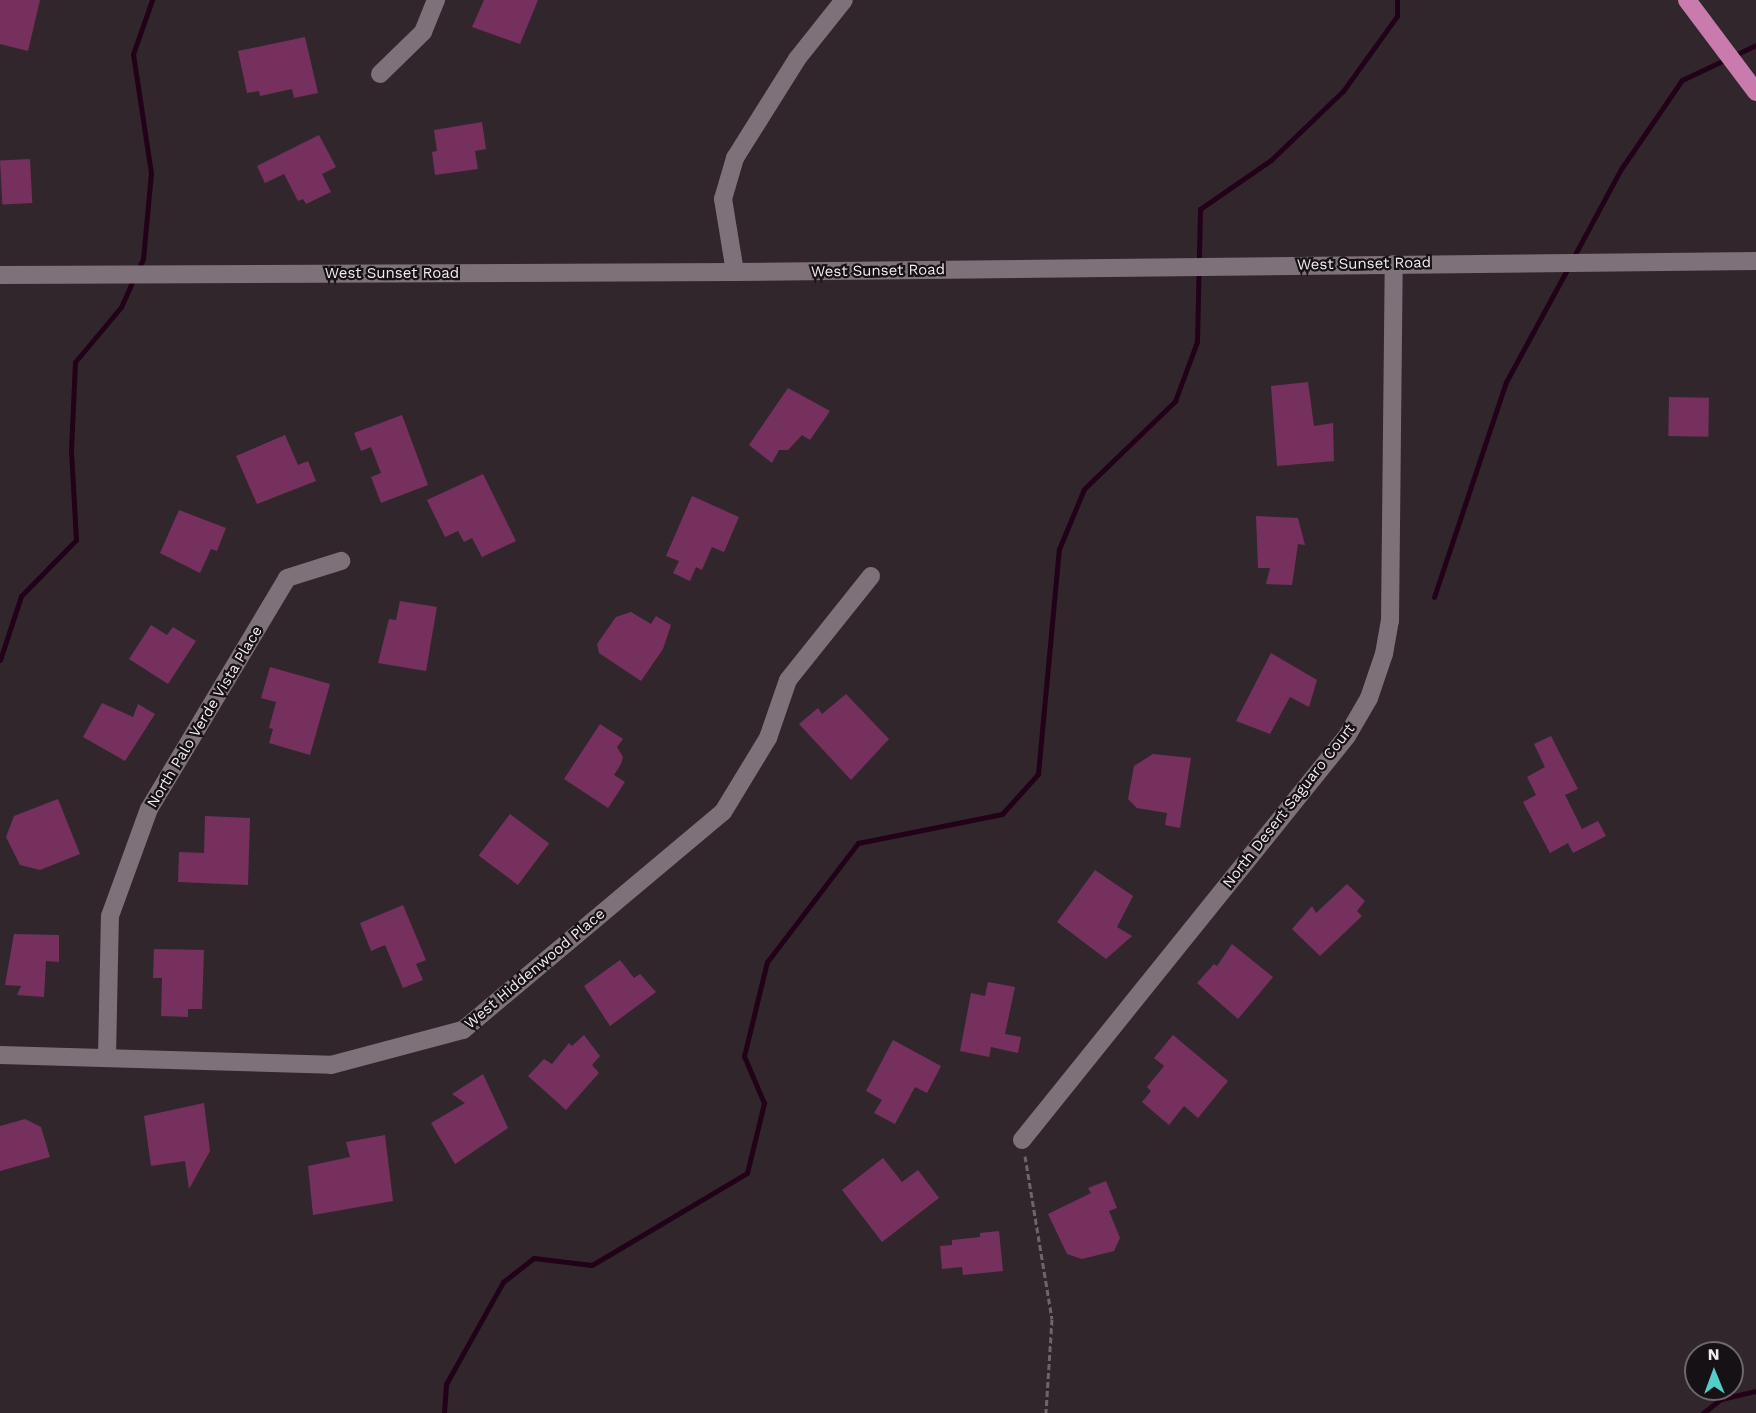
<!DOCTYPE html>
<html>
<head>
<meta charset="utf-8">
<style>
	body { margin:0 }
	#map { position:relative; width:1756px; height:1413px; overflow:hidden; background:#32262d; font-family:"Work Sans",sans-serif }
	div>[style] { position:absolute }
	.stream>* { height:5px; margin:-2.5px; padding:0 2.5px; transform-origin:2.5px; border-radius:2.5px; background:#220218 }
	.building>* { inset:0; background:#75305e; transform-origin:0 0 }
	.path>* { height:3px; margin-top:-1.5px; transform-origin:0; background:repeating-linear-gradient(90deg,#6f646b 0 6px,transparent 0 9px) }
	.minor>* { height:18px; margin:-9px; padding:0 9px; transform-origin:9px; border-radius:9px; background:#7f7179 }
	.major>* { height:18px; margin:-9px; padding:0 9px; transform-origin:9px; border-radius:9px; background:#ca7bae }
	span { translate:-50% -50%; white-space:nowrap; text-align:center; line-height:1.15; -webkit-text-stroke:4.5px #161114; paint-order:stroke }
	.street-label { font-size:15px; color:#f2eaef }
	.north { position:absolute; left:1684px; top:1341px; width:60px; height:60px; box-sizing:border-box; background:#161114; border:2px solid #6e686c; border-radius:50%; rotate:359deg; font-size:16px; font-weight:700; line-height:24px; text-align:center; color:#f2eaef }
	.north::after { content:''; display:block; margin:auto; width:21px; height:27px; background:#53cdc9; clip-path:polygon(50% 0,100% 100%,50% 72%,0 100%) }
</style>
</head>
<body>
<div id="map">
	<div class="stream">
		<i style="left:1573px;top:258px;width:101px;rotate:-61.7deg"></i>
		<i style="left:1621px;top:169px;width:108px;rotate:-55.6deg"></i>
		<i style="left:1682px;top:80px;width:82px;rotate:-25.3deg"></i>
		<i style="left:138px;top:270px;width:12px;rotate:-66deg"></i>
		<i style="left:143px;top:259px;width:86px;rotate:-84.7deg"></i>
		<i style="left:151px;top:173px;width:120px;rotate:-98.6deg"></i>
		<i style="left:133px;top:54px;width:57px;rotate:-70.6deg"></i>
		<i style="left:1434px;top:597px;width:227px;rotate:-71.5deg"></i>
		<i style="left:1506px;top:382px;width:132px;rotate:-61.5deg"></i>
		<i style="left:0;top:660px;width:67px;rotate:-71.8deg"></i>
		<i style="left:21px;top:596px;width:78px;rotate:-45.5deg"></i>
		<i style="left:76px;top:540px;width:90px;rotate:-93.2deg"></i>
		<i style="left:71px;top:450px;width:88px;rotate:-87.4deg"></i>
		<i style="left:75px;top:362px;width:72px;rotate:-50.1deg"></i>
		<i style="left:121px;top:307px;width:32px;rotate:-66deg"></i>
		<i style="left:444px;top:1413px;width:29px;rotate:-86deg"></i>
		<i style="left:446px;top:1384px;width:117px;rotate:-60.8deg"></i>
		<i style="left:503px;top:1282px;width:39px;rotate:-38deg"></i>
		<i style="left:534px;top:1258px;width:58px;rotate:6.9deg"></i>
		<i style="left:592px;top:1265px;width:180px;rotate:-30.7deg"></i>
		<i style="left:747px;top:1173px;width:72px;rotate:-76.3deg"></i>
		<i style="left:764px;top:1103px;width:51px;rotate:-113.1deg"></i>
		<i style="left:744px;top:1056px;width:97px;rotate:-76.3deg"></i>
		<i style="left:767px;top:962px;width:150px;rotate:-52.6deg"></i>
		<i style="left:858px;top:843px;width:147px;rotate:-11.4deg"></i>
		<i style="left:1002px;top:814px;width:54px;rotate:-48deg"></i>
		<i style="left:1038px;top:774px;width:226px;rotate:-84.7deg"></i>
		<i style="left:1059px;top:549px;width:65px;rotate:-67.4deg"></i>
		<i style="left:1084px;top:489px;width:127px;rotate:-44deg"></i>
		<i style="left:1175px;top:401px;width:63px;rotate:-69.6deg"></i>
		<i style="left:1197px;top:342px;width:133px;rotate:-88.7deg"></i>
		<i style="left:1200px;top:209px;width:86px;rotate:-34.6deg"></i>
		<i style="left:1271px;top:160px;width:100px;rotate:-43.8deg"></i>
		<i style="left:1343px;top:91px;width:92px;rotate:-54.2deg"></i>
		<i style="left:1397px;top:16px;width:16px;rotate:-90deg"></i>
		<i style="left:1703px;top:1413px;width:23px;rotate:-38deg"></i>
		<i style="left:1721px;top:1399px;width:36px;rotate:-13deg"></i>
	</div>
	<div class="building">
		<i style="clip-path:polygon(0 0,40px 0,28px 51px,0 44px)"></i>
		<i style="clip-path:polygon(484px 0,538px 0,520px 44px,472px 27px)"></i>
		<i style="clip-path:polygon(305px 37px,318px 93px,294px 98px,292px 89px,260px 96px,259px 91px,247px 93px,238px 51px)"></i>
		<i style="clip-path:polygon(482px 122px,486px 149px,475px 151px,478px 169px,435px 175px,432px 152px,437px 151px,434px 130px)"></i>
		<i style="clip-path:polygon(319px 135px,336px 167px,322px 174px,331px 192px,306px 204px,303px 199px,298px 201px,284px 174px,265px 183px,257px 166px)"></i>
		<i style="left:30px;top:159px;width:44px;height:30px;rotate:87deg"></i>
		<i style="clip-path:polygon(1308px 382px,1314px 426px,1333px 423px,1334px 461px,1277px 466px,1271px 386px)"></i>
		<i style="clip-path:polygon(788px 388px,830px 411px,810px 440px,802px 435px,788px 450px,779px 450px,772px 463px,749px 445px)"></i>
		<i style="left:1669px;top:397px;width:40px;height:39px;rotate:1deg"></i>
		<i style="clip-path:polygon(402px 415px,428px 485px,381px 503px,371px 477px,381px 473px,371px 447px,361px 451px,354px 433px)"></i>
		<i style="clip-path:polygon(285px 435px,298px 465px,308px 461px,316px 481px,257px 504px,236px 456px)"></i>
		<i style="clip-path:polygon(483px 474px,516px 541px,482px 557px,472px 538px,464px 542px,458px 531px,445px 537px,427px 500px)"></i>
		<i style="clip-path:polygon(692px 496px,739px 517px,724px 552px,712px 547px,702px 570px,696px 567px,690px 581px,673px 573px,679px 561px,666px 556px)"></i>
		<i style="clip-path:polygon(179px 510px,226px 528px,217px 551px,211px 549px,200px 573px,160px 553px)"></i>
		<i style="clip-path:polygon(1256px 516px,1298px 518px,1305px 545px,1298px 544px,1292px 585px,1266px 584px,1270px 568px,1258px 568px)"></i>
		<i style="clip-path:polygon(400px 601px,437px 607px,426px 671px,378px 663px,389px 619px,396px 620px)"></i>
		<i style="clip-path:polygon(631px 612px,651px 624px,656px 616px,671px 625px,663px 649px,641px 681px,599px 653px,597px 644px,616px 617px)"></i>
		<i style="clip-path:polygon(151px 625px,167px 635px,173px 627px,196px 641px,168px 684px,129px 659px)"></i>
		<i style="clip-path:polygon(1271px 653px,1317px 680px,1309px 707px,1290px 697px,1270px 734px,1236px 721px)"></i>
		<i style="clip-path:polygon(270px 667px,330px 684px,310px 755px,269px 743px,273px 729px,269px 728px,276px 702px,261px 698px)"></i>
		<i style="clip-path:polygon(846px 694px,889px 739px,851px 780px,799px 724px,818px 708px,822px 714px)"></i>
		<i style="clip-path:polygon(102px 703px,133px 717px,138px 704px,155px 714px,125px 761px,83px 737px)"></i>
		<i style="clip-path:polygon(600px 724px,623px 739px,617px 747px,623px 757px,621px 764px,614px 775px,625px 782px,608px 808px,564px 779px)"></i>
		<i style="clip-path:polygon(1551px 736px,1578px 789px,1565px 795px,1582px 829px,1598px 821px,1606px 836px,1573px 853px,1568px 843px,1550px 853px,1523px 802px,1536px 795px,1527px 777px,1545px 767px,1534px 744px)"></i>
		<i style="clip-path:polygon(1153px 754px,1191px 758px,1180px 828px,1165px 825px,1167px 813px,1137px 808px,1128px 799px,1134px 766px)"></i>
		<i style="clip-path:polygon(58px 799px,80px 854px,40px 870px,20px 865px,6px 837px,14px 816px)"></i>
		<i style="left:510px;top:814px;width:49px;height:52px;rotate:37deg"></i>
		<i style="clip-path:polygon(205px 816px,250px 818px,248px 885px,178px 882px,179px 852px,204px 853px)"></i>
		<i style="clip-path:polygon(1095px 870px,1133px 896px,1117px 927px,1132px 936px,1106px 959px,1057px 922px)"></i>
		<i style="clip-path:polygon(1347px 884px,1365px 901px,1357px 911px,1362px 916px,1320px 956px,1292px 929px,1312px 906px,1316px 913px)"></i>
		<i style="clip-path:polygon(403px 905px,426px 960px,416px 964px,423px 980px,403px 988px,385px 945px,371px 951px,360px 923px)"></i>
		<i style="clip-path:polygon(14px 934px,59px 935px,59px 962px,46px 961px,44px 997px,17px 995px,21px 986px,5px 985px)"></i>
		<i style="clip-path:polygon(1232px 944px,1273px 977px,1238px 1019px,1197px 983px,1214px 964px,1217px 966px)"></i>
		<i style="clip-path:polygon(154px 949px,204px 950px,202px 1009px,188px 1009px,188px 1017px,161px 1016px,162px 978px,153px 978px)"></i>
		<i style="clip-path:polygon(620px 960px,634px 978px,640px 974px,656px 992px,610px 1026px,584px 986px)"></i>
		<i style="clip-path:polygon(988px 982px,1015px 987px,1005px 1034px,1021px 1037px,1018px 1053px,991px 1047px,989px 1057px,960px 1051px,971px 993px,985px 996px)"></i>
		<i style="clip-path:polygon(584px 1035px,600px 1056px,592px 1065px,599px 1073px,566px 1110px,528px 1076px,544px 1059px,552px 1064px,569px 1043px,572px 1046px)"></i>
		<i style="clip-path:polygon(1173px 1035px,1228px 1081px,1198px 1118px,1184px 1106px,1169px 1125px,1142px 1102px,1151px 1091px,1147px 1087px,1164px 1066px,1154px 1058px)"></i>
		<i style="clip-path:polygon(893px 1040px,941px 1066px,927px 1093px,915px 1087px,895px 1124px,874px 1113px,882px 1100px,866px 1091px)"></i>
		<i style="clip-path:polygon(483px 1074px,508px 1128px,455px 1164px,431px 1123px,465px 1103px,452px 1094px)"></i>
		<i style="clip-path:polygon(204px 1103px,210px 1151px,189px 1189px,185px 1161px,151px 1166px,144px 1116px)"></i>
		<i style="clip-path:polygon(25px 1119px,41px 1127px,50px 1157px,0 1171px,0 1126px)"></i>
		<i style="clip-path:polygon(385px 1135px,393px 1201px,313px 1215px,308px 1166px,350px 1157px,346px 1142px)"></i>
		<i style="clip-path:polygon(883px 1158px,902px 1182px,918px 1170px,939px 1198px,882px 1242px,842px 1190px)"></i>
		<i style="clip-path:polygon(1106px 1181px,1117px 1208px,1109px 1211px,1120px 1238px,1114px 1251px,1082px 1259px,1067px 1254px,1048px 1214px,1091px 1193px,1088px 1188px)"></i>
		<i style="clip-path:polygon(999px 1231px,1003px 1271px,963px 1275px,962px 1267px,942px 1269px,940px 1246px,952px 1245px,952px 1240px,980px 1237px,980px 1233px)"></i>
	</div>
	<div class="path">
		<i style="left:1025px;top:1156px;width:165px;rotate:80.6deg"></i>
		<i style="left:1052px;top:1319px;width:94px;rotate:93.7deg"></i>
	</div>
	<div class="minor">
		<i style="left:380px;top:74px;width:60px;rotate:-44.3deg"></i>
		<i style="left:423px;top:32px;width:35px;rotate:-68deg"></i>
		<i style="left:735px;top:272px;width:74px;rotate:-99.3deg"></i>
		<i style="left:723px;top:199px;width:43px;rotate:-73.7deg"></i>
		<i style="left:735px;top:158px;width:117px;rotate:-57.9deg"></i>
		<i style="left:797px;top:59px;width:75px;rotate:-51.5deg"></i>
		<i style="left:0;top:275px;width:735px;rotate:-0.23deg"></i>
		<i style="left:735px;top:272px;width:1021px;rotate:-0.62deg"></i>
		<i style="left:0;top:1055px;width:331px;rotate:1.7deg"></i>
		<i style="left:331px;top:1065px;width:137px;rotate:-14.9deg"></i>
		<i style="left:463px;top:1030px;width:339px;rotate:-40deg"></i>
		<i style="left:723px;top:812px;width:87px;rotate:-58.7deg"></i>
		<i style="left:768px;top:738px;width:61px;rotate:-71deg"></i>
		<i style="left:788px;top:680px;width:133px;rotate:-51.4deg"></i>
		<i style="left:107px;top:1056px;width:140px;rotate:-88.8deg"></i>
		<i style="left:110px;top:916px;width:114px;rotate:-70deg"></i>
		<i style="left:149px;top:809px;width:269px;rotate:-59.1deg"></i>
		<i style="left:287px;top:578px;width:57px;rotate:-17.5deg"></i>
		<i style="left:1022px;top:1140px;width:518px;rotate:-51.18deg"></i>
		<i style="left:1347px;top:736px;width:44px;rotate:-59.9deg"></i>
		<i style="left:1369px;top:698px;width:46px;rotate:-71.2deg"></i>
		<i style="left:1384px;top:654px;width:34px;rotate:-80deg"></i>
		<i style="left:1390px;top:621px;width:357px;rotate:-89.4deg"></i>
	</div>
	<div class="major">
		<i style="left:1687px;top:0;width:115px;rotate:53.1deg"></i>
	</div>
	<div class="street-label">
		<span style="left:1364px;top:264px;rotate:-1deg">West Sunset Road</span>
		<span style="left:878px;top:271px;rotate:-1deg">West Sunset Road</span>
		<span style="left:392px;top:274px">West Sunset Road</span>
		<span style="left:205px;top:717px;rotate:-59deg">North Palo Verde Vista Place</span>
		<span style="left:1289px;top:806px;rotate:-52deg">North Desert Saguaro Court</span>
		<span style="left:535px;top:969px;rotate:-40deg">West Hiddenwood Place</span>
	</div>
	<div class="north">N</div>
</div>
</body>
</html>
